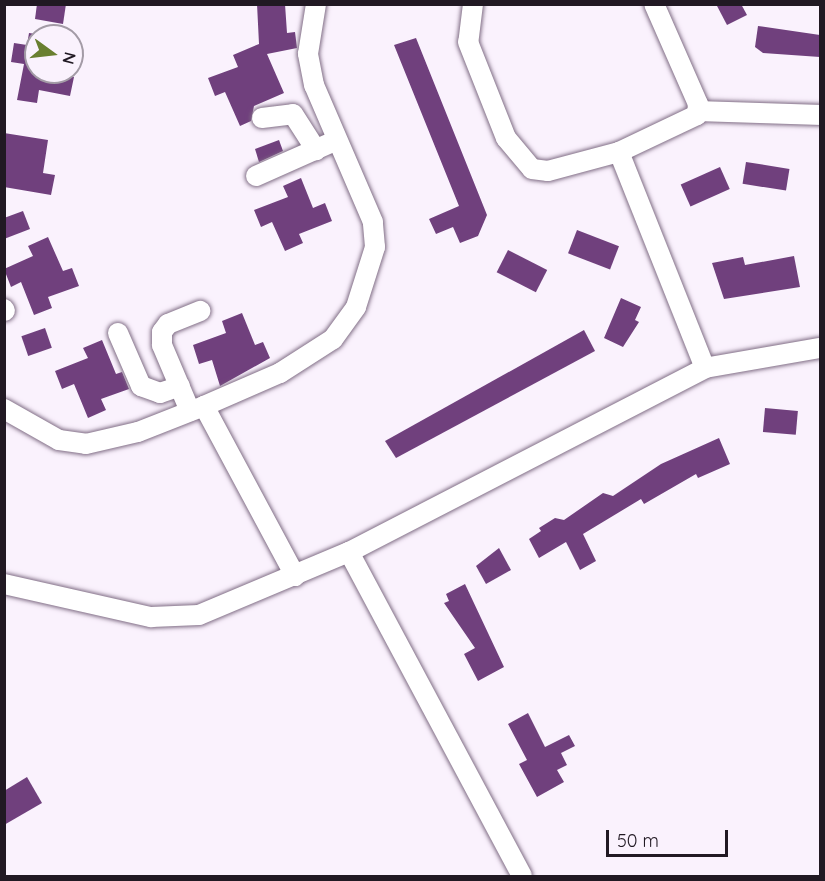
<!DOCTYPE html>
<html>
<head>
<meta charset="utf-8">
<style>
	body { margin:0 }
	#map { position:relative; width:825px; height:881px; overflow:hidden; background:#faf2fd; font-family:Quicksand,sans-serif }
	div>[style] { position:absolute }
	.building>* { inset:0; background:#70407d; transform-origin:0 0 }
	.roads { filter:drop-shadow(0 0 2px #816e86) drop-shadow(0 0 2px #816e86) }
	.minor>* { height:20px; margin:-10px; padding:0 10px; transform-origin:10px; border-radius:10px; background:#fff }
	span { translate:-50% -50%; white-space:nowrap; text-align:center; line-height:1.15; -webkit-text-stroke:6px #faf2fd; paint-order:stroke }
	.frame { position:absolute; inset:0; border:6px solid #211923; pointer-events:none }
	.north { position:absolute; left:24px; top:24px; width:60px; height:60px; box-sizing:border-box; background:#faf2fd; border:2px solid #a39ba6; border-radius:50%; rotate:105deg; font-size:16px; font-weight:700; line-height:24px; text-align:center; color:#211923 }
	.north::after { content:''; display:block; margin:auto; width:21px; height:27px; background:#697f30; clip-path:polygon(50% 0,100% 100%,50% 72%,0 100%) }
	.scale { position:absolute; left:606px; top:830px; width:122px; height:27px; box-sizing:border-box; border:3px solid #211923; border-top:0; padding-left:8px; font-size:18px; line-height:21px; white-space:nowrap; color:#211923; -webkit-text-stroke:4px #faf2fd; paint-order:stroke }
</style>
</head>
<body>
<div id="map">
	<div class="building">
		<i style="clip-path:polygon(37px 4px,66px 4px,63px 24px,35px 19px)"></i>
		<i style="clip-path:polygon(257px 4px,285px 4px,287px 33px,295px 32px,297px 48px,267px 54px,284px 93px,254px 106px,251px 121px,240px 126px,225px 92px,215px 96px,208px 78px,238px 67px,233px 55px,259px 44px)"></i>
		<i style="clip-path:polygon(716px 4px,741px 4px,747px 15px,727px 25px)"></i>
		<i style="clip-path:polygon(758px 26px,820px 35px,820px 57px,763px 53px,755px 47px)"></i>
		<i style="clip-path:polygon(29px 33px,36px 34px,36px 72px,74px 77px,70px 96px,39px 90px,37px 103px,17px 100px,24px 64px,11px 62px,14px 43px,27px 45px)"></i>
		<i style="clip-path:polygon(416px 38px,487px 215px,478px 236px,460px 243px,453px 227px,436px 234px,429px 219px,459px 206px,394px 45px)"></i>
		<i style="clip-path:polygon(4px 133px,48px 140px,43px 173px,55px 175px,51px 195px,4px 187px)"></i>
		<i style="clip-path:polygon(279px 140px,283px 151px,259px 162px,255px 149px)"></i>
		<i style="left:746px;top:162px;width:44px;height:22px;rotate:9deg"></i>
		<i style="left:720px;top:167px;width:24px;height:43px;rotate:66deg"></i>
		<i style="clip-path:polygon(301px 178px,313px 208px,325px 203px,332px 221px,299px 234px,303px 243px,285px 251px,272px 222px,261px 227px,254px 210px,288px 197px,283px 186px)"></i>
		<i style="clip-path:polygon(23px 211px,30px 229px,4px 239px,4px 218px)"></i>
		<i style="left:577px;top:230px;width:45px;height:25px;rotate:21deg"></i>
		<i style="clip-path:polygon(48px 237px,63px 271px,72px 268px,79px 286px,48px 297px,52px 308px,34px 315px,21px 282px,11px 287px,4px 269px,33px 256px,28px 246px)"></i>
		<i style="left:508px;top:250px;width:44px;height:25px;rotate:27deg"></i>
		<i style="clip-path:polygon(794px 256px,800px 287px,724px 299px,712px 263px,743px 257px,745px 265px)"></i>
		<i style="clip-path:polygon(621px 298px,641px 307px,635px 320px,639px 322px,623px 347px,604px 338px)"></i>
		<i style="clip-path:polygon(242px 313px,255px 345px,263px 342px,270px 358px,220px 386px,212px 360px,199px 364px,193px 345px,226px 333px,222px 321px)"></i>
		<i style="left:45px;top:328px;width:21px;height:25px;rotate:71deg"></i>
		<i style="clip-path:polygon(584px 330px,595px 351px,396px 458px,385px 441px)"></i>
		<i style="clip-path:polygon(102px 340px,116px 374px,122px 372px,129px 389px,101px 399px,106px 410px,88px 418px,74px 384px,62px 389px,55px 371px,88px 358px,83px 348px)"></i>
		<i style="left:765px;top:408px;width:33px;height:24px;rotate:5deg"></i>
		<i style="clip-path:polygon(719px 438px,730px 464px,698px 478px,696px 474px,644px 504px,641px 499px,583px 534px,596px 561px,580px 570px,566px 542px,539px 558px,529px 539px,541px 531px,539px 528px,555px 518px,564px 520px,603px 493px,613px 496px,661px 464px)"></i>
		<i style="clip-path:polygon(499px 548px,511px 570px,486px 584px,476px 566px)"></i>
		<i style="clip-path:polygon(465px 584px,504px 667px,478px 681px,464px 654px,475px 648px,444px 603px,449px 601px,446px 594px)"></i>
		<i style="clip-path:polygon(528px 713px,545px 747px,569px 735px,575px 746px,561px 753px,567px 765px,557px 770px,564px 782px,537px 797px,519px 764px,527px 760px,508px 724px)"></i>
		<i style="clip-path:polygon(27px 777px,42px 803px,4px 825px,4px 791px)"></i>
	</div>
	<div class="roads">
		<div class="minor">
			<i style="left:473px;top:4px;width:38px;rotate:97deg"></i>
			<i style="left:468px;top:42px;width:103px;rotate:68.4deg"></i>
			<i style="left:506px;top:138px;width:40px;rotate:50deg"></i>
			<i style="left:532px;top:169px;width:16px;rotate:7deg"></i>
			<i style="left:548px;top:171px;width:73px;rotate:-15deg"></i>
			<i style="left:619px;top:152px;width:86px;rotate:-25.4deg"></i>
			<i style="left:697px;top:115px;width:11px;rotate:-85deg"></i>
			<i style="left:698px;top:104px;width:109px;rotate:-113.7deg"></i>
			<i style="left:699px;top:111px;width:121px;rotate:1.9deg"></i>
			<i style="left:262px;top:118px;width:31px;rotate:-7deg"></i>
			<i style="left:293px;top:114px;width:43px;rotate:57.4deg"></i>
			<i style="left:619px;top:152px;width:232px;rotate:68.3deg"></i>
			<i style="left:256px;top:176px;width:86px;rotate:-23.9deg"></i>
			<i style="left:4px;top:309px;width:2px;rotate:63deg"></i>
			<i style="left:118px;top:333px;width:58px;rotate:66.5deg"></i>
			<i style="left:141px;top:386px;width:20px;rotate:20deg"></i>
			<i style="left:160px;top:393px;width:21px;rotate:-19deg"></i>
			<i style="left:204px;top:406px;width:193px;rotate:61.8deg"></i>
			<i style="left:4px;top:409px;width:63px;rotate:29.4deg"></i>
			<i style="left:59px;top:440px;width:27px;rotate:8deg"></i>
			<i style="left:86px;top:444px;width:53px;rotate:-13deg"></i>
			<i style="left:138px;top:432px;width:71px;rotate:-21.5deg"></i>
			<i style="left:204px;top:406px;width:83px;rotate:-23.5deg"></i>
			<i style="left:280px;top:373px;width:63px;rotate:-32.7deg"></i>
			<i style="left:333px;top:339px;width:39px;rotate:-54deg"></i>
			<i style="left:356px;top:307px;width:63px;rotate:-72.4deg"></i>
			<i style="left:375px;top:247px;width:25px;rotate:-95deg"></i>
			<i style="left:373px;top:222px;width:149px;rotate:-113.3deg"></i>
			<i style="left:314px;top:85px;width:32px;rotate:-101deg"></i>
			<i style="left:308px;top:54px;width:51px;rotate:-80.9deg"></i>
			<i style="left:190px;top:411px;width:72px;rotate:-113deg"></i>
			<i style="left:162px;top:345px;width:13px;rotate:-90deg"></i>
			<i style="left:162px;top:332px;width:10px;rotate:-53deg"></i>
			<i style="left:168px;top:324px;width:35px;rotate:-22deg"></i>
			<i style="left:349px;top:552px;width:367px;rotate:61.9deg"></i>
			<i style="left:4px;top:584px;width:151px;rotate:12.7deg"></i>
			<i style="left:151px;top:617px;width:48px;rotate:-2.4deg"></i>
			<i style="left:199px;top:615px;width:163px;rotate:-22.8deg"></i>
			<i style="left:349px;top:552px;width:401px;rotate:-27.3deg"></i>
			<i style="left:705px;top:368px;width:117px;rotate:-9.9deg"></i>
		</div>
	</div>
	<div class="frame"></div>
	<div class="north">N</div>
	<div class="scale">50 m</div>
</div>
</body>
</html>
